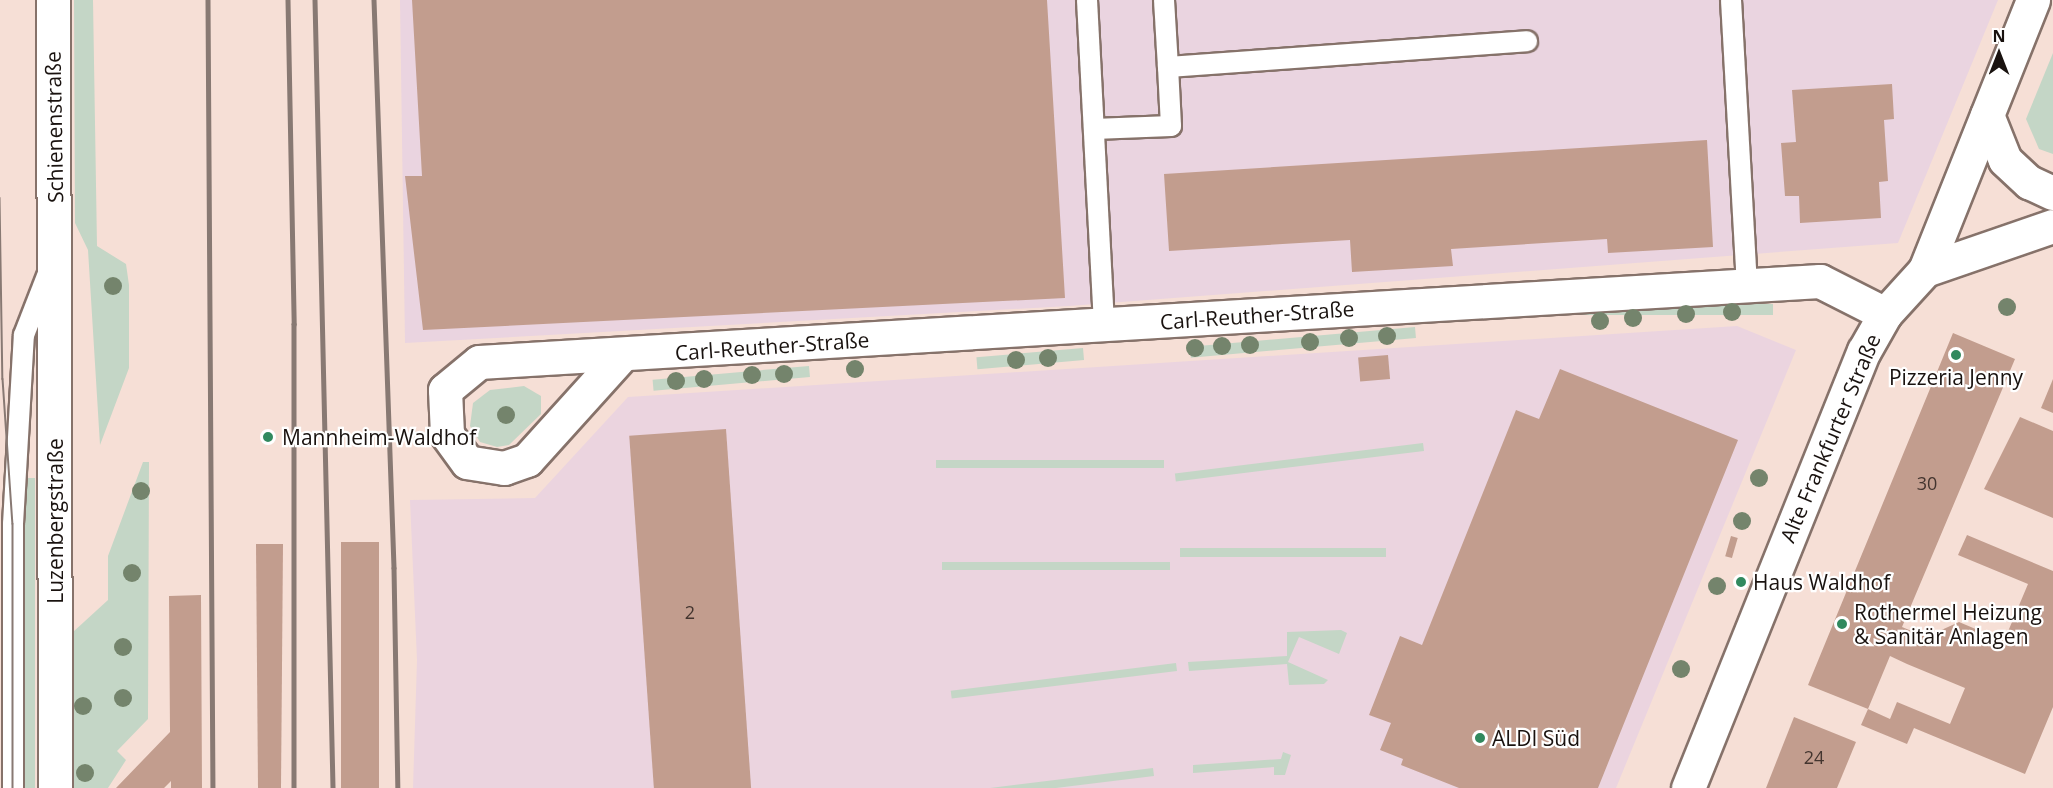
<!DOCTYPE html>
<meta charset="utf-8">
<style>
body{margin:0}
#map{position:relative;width:2053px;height:788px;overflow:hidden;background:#f6dfd6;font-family:"Open Sans",sans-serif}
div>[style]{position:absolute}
.commercial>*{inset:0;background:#ebd4df}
.industrial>*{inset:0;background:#ead4e0}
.green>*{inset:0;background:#c4d6c6;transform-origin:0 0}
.building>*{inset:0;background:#c29d8e;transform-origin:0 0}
.roads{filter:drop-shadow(2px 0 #86726a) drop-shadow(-2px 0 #86726a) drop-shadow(0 2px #86726a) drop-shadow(0 -2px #86726a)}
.lane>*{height:20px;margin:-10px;padding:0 10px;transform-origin:10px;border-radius:10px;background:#fff}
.street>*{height:33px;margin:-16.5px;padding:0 16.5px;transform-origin:16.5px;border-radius:16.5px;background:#fff}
.secondary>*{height:33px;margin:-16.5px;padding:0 16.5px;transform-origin:16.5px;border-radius:16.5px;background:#fff}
.primary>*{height:33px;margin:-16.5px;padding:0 16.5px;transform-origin:16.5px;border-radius:16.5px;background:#fff}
.tram>*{height:1.5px;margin:-0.75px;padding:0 0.75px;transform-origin:0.75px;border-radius:0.75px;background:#887973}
.rail>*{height:4.5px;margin:-2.25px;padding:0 2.25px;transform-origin:2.25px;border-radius:2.25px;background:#887973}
.trees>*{width:18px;height:18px;margin:-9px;border-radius:50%;background:#74846c}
.dots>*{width:16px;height:16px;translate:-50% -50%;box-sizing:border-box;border:3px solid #fff;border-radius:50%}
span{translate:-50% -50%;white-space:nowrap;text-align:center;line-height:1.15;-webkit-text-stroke:4.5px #fff;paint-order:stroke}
.number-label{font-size:18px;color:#43352f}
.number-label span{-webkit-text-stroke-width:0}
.street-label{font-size:21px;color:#19120f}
.poi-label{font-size:21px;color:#19120f}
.left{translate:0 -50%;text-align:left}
.north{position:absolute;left:1969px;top:24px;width:60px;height:60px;-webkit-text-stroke:4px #fff;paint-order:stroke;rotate:0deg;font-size:16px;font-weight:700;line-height:24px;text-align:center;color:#19120f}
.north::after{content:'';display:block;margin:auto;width:21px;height:27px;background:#19120f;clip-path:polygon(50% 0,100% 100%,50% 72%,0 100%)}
</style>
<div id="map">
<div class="commercial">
<div style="clip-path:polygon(1737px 326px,1796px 350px,1616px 788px,413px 788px,417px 660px,410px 500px,535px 498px,628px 397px)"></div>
</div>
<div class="industrial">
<div style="clip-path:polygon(400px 0,1998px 0,1898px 243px,1069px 306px,405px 343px)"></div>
</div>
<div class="green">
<div style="clip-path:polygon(74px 0,93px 0,97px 246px,126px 264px,129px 285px,129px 368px,100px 445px,88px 250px,75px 223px)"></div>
<div style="clip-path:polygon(2053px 53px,2053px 154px,2039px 149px,2026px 119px)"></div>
<div style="left:1773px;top:304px;width:11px;height:206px;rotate:90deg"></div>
<div style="left:1415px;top:327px;width:11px;height:226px;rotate:85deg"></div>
<div style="left:1083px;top:348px;width:12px;height:107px;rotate:85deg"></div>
<div style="left:809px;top:366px;width:11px;height:157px;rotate:85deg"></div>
<div style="clip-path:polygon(524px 386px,541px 396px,541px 414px,509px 445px,497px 447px,480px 442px,470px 426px,473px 403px,490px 390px)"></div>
<div style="left:1423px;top:443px;width:8px;height:250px;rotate:83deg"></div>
<div style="left:1164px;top:460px;width:8px;height:228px;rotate:90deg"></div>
<div style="clip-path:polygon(143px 462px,149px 462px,148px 719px,117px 751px,126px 760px,108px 788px,74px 788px,73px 632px,108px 600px,108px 556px)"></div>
<div style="left:23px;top:478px;width:12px;height:310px"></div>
<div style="left:1386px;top:548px;width:9px;height:206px;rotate:90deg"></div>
<div style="left:1170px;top:562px;width:8px;height:228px;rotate:90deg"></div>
<div style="clip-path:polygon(1341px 630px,1347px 633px,1339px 654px,1299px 637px,1288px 662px,1328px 680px,1324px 684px,1289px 685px,1287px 664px,1189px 671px,1188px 662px,1287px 656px,1287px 632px)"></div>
<div style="left:1176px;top:663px;width:8px;height:227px;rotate:83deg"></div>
<div style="clip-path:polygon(1283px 752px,1291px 755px,1285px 775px,1274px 775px,1274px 767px,1193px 773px,1193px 765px,1281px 759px)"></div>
<div style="left:1153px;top:768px;width:8px;height:199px;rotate:83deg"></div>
</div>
<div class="building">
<div style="clip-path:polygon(412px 0,1047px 0,1065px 298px,423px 330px,405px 176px,422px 176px)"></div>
<div style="clip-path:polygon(1892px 84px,1894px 119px,1884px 120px,1888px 181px,1879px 182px,1881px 218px,1800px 223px,1799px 196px,1785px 196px,1781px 143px,1796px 142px,1792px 90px)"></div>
<div style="clip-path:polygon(1707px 140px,1713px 247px,1608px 253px,1607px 239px,1451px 249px,1453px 266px,1352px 272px,1350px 240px,1169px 251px,1164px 174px)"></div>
<div style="clip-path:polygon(1953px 333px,2015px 359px,1902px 627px,1926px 637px,1959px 622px,2004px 641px,2028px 584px,1958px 555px,1967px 535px,2053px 571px,2053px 707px,2025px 774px,1914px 728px,1907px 744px,1861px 725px,1868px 709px,1890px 719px,1897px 702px,1950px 724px,1965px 688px,1907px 664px,1890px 656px,1868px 709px,1808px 685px)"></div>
<div style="left:1388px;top:355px;width:24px;height:30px;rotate:85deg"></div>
<div style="clip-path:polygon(1560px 369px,1738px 440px,1598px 788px,1459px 788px,1401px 765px,1403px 759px,1380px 750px,1391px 723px,1369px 715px,1400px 636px,1422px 645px,1516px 410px,1539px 419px)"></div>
<div style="clip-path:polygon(2053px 379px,2053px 413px,2041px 408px)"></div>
<div style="clip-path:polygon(2020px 417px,2053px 431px,2053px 518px,1984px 489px)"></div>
<div style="left:726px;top:429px;width:360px;height:97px;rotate:86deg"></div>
<div style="left:1731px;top:536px;width:7px;height:21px;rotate:16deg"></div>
<div style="left:341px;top:542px;width:38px;height:246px"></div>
<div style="clip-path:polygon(256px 544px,283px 544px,281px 788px,258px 788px)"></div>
<div style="clip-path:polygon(201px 595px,202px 788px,171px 788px,171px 781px,164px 788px,116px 788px,170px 732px,169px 596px)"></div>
<div style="clip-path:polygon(1794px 717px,1856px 742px,1837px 788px,1766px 788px)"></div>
</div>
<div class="roads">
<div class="lane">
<div style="left:1087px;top:0;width:325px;rotate:87deg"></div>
<div style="left:1164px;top:0;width:67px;rotate:86.6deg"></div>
<div style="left:1731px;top:0;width:286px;rotate:86.8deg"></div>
<div style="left:1094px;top:129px;width:77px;rotate:-2.2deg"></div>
<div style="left:1171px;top:126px;width:59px;rotate:-92.9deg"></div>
<div style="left:1168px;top:67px;width:360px;rotate:-4.1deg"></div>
<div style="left:13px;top:788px;width:264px;rotate:-90deg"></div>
<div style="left:13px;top:524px;width:189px;rotate:-86.7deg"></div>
<div style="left:24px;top:335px;width:63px;rotate:-68.7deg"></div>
</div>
<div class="street">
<div style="left:1987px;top:115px;width:48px;rotate:68.2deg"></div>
<div style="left:2005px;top:160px;width:33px;rotate:43deg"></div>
<div style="left:2029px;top:182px;width:26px;rotate:25deg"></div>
<div style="left:1925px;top:270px;width:291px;rotate:-68.2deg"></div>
<div style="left:621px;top:356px;width:140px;rotate:132.1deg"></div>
<div style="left:527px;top:460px;width:24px;rotate:161deg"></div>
<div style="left:504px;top:468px;width:37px;rotate:-171deg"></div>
<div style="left:467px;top:462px;width:34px;rotate:-126deg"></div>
<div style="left:447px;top:434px;width:44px;rotate:-92.6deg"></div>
<div style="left:445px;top:390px;width:44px;rotate:-39.5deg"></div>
<div style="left:479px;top:362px;width:1343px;rotate:-3.46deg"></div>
<div style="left:1820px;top:281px;width:73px;rotate:26.9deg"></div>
</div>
<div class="secondary">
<div style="left:1688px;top:788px;width:471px;rotate:-68.1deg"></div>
<div style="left:1864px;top:351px;width:43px;rotate:-60.4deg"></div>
<div style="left:1885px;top:314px;width:59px;rotate:-47.7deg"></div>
<div style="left:1925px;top:270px;width:135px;rotate:-19deg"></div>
</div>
<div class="primary">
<div style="left:53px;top:0;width:788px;rotate:89.85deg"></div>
</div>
</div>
<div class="tram">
<div style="left:0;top:198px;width:181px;rotate:89.1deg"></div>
<div style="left:3px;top:379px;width:145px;rotate:86.1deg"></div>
<div style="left:13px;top:524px;width:264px;rotate:90deg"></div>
</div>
<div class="rail">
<div style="left:208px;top:0;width:788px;rotate:89.64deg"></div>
<div style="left:288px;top:0;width:324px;rotate:88.9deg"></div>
<div style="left:294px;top:324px;width:464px;rotate:90deg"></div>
<div style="left:315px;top:0;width:788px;rotate:88.69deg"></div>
<div style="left:374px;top:0;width:568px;rotate:87.98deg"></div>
<div style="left:394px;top:568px;width:220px;rotate:89deg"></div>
</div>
<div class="trees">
<div style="left:113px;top:286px"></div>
<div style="left:2007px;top:307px"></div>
<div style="left:1732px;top:312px"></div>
<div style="left:1686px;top:314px"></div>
<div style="left:1633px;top:318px"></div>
<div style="left:1600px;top:321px"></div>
<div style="left:1387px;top:336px"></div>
<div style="left:1349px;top:338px"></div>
<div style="left:1310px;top:342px"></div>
<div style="left:1250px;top:345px"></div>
<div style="left:1222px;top:346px"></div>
<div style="left:1195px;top:348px"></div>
<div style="left:1048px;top:358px"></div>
<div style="left:1016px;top:360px"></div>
<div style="left:855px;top:369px"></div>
<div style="left:784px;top:374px"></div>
<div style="left:752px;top:375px"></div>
<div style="left:704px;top:379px"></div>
<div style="left:676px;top:381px"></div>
<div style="left:506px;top:415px"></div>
<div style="left:1759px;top:478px"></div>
<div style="left:141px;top:491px"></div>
<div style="left:1742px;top:521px"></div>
<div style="left:132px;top:573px"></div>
<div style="left:1717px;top:586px"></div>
<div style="left:123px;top:647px"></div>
<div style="left:1681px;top:669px"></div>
<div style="left:123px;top:698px"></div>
<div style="left:83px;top:706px"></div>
<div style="left:85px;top:773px"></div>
</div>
<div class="dots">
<div style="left:1956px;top:355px;background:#31895e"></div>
<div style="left:268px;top:437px;background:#31895e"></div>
<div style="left:1741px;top:582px;background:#31895e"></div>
<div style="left:1842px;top:624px;background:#31895e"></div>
<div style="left:1480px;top:738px;background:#31895e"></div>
</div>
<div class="number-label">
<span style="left:1927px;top:483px">30</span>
<span style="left:690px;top:612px">2</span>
<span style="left:1814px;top:757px">24</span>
</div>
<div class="street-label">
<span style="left:54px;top:127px;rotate:-91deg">Schienenstraße</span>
<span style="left:1257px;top:315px;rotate:-4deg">Carl-Reuther-Straße</span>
<span style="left:772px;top:346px;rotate:-4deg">Carl-Reuther-Straße</span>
<span style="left:1830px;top:438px;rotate:-67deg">Alte Frankfurter Straße</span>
<span style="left:55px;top:521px;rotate:-90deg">Luzenbergstraße</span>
</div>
<div class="poi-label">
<span style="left:1956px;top:377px">Pizzeria Jenny</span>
<span class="left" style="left:282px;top:437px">Mannheim-Waldhof</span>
<span class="left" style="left:1753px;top:582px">Haus Waldhof</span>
<span class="left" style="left:1854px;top:624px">Rothermel Heizung<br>&amp; Sanitär Anlagen</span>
<span class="left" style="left:1492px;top:738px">ALDI Süd</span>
</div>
<div class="north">N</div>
</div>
